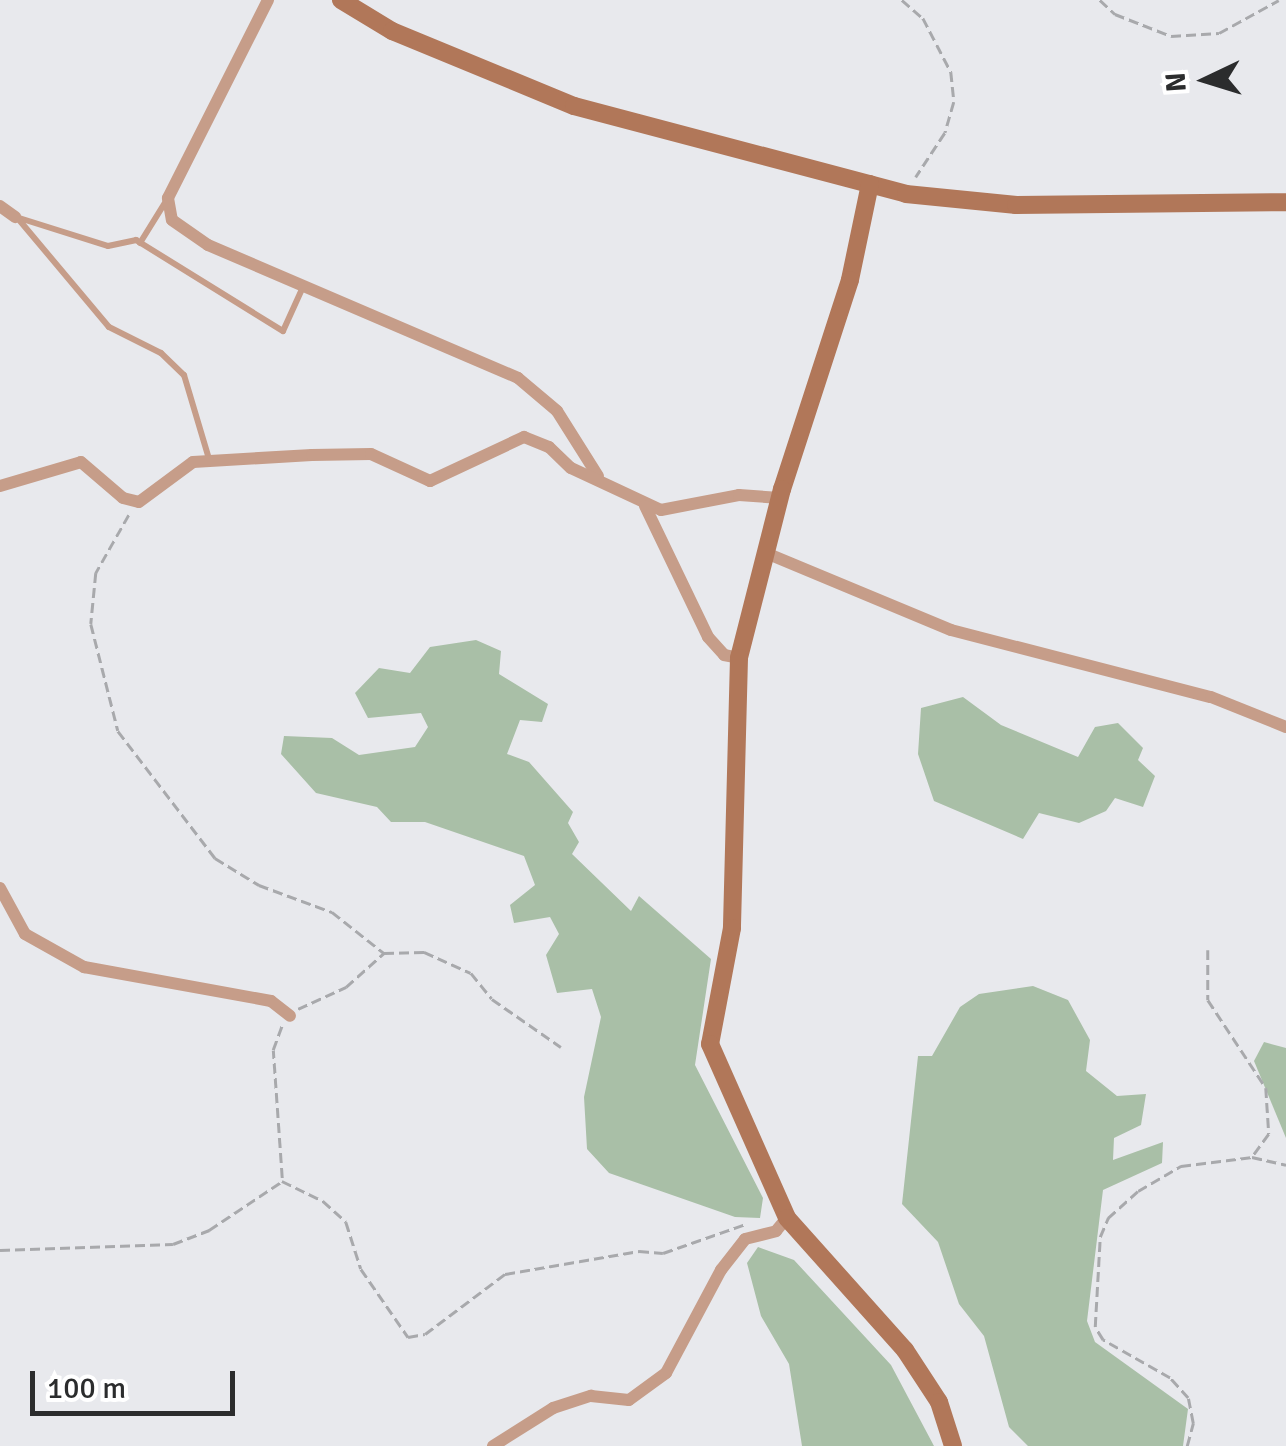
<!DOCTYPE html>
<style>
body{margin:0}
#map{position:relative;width:1286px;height:1446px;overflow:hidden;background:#e8e9ed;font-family:Signika,sans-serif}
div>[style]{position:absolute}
.green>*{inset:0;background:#a9bfa7}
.path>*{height:2.5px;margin-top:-1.25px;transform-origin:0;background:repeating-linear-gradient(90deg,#a8a9ac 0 10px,transparent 0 15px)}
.lane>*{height:6px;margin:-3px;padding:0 3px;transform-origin:3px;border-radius:3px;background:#c69d89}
.street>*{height:12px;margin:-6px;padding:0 6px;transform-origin:6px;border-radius:6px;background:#c69d89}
.secondary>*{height:18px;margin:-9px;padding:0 9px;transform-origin:9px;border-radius:9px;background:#b17759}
span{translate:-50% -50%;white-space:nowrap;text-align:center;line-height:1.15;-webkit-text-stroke:9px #fff;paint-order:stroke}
.north{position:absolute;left:1156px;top:30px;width:100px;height:100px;-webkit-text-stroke:8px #fff;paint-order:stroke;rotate:266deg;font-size:28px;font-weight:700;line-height:40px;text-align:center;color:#2b2c2d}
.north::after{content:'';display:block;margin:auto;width:35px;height:45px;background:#2b2c2d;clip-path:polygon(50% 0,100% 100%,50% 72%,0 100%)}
.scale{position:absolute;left:30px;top:1371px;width:205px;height:45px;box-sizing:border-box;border:5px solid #2b2c2d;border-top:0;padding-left:12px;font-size:30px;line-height:35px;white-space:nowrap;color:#2b2c2d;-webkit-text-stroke:8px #fff;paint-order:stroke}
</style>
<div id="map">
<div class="green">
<div style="clip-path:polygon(476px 640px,501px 651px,499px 674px,548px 704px,542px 722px,520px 720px,507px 754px,529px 762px,573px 812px,568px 823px,579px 842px,572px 854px,631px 911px,639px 896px,711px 959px,695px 1065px,763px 1198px,760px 1218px,735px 1217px,609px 1173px,587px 1149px,584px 1097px,601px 1017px,592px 989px,557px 993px,546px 955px,559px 934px,550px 917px,514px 923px,510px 905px,535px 885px,524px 856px,425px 822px,391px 822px,377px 807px,316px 793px,281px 754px,284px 736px,332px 738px,359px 755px,415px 747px,428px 727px,421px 713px,368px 718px,355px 693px,379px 668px,410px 673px,430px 647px)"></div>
<div style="clip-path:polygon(963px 697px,1001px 725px,1078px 757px,1095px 727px,1118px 723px,1143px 748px,1138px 760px,1155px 776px,1143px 807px,1115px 798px,1106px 811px,1079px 823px,1039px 813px,1023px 839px,934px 801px,918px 754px,921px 708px)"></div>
<div style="clip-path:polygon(1033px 986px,1068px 1000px,1090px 1040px,1086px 1071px,1117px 1096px,1146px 1094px,1141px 1125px,1114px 1138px,1113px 1160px,1163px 1142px,1162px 1163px,1103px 1190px,1087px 1321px,1095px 1342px,1188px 1409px,1183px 1446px,1028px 1446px,1009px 1427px,984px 1336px,959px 1304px,938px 1242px,902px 1204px,918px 1056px,932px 1056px,960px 1007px,979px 994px)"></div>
<div style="clip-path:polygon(1264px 1042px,1286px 1048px,1286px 1138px,1254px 1061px)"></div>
<div style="clip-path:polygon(758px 1247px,794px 1260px,891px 1365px,934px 1446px,802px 1446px,789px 1364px,761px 1316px,747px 1263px)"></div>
</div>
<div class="path">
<div style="left:902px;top:0;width:28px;rotate:41deg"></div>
<div style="left:923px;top:18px;width:61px;rotate:62.6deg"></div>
<div style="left:951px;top:72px;width:30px;rotate:84deg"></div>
<div style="left:954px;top:102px;width:32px;rotate:106deg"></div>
<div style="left:945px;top:133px;width:53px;rotate:123.4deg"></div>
<div style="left:1100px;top:0;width:21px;rotate:43deg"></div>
<div style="left:1115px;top:14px;width:60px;rotate:21.4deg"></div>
<div style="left:1171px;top:36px;width:48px;rotate:-3.6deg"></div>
<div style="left:1219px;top:33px;width:68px;rotate:-28.8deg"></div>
<div style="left:129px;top:515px;width:67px;rotate:119.6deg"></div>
<div style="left:96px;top:573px;width:51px;rotate:95.6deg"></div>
<div style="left:91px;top:624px;width:110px;rotate:75.8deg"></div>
<div style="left:118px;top:731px;width:160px;rotate:52.6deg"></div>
<div style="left:215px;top:858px;width:52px;rotate:31.5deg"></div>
<div style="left:259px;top:885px;width:78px;rotate:20.3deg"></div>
<div style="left:332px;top:912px;width:66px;rotate:38.3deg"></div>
<div style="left:1208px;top:950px;width:50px;rotate:90deg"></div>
<div style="left:1208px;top:1000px;width:105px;rotate:56.6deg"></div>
<div style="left:1266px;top:1088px;width:46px;rotate:86.3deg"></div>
<div style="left:1269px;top:1134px;width:27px;rotate:126deg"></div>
<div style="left:298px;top:1009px;width:53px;rotate:-24.6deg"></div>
<div style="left:346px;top:987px;width:51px;rotate:-41.8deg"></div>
<div style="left:384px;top:953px;width:40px;rotate:-1.4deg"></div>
<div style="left:424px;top:952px;width:51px;rotate:24.1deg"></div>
<div style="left:471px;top:973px;width:33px;rotate:51deg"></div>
<div style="left:492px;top:999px;width:84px;rotate:34.8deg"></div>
<div style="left:282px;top:1178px;width:128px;rotate:-94deg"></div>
<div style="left:273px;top:1050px;width:27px;rotate:-70deg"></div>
<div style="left:282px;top:1181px;width:46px;rotate:26deg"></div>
<div style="left:323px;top:1201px;width:31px;rotate:42deg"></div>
<div style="left:346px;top:1222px;width:49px;rotate:72.3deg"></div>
<div style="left:361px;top:1269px;width:83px;rotate:55.3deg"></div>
<div style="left:408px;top:1337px;width:17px;rotate:-10deg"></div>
<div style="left:425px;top:1334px;width:100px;rotate:-36.9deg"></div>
<div style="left:505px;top:1274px;width:136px;rotate:-9.7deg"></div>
<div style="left:639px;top:1251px;width:24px;rotate:5deg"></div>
<div style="left:663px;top:1253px;width:88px;rotate:-19.3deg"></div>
<div style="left:0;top:1250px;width:173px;rotate:-2deg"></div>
<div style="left:173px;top:1244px;width:39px;rotate:-21deg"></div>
<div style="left:209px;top:1230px;width:87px;rotate:-33.7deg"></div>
<div style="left:1187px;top:1446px;width:24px;rotate:-75deg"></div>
<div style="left:1193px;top:1423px;width:25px;rotate:-101deg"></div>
<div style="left:1188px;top:1398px;width:27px;rotate:-132deg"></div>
<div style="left:1170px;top:1378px;width:77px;rotate:-150.4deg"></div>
<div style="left:1103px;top:1340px;width:15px;rotate:-122deg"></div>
<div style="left:1095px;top:1327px;width:90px;rotate:-86.8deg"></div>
<div style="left:1100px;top:1237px;width:21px;rotate:-67deg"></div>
<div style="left:1108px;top:1218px;width:40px;rotate:-42deg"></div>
<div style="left:1138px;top:1191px;width:50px;rotate:-30.2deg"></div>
<div style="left:1181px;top:1166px;width:72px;rotate:-7.2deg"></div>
<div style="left:1252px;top:1157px;width:35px;rotate:13deg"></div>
</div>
<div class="lane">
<div style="left:16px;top:217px;width:96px;rotate:17.5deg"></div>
<div style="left:108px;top:246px;width:29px;rotate:-12deg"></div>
<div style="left:136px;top:240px;width:173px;rotate:31.8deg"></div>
<div style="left:283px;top:331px;width:48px;rotate:-65.6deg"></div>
<div style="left:20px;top:221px;width:138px;rotate:50deg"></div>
<div style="left:109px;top:327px;width:58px;rotate:26.6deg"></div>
<div style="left:161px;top:353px;width:32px;rotate:44deg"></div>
<div style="left:184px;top:375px;width:88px;rotate:73.4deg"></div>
<div style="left:140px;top:243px;width:49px;rotate:-58.2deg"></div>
</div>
<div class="street">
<div style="left:268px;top:0;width:222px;rotate:116.8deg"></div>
<div style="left:168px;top:198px;width:22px;rotate:80deg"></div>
<div style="left:172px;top:220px;width:44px;rotate:34.8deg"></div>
<div style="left:208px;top:245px;width:337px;rotate:23.2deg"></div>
<div style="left:518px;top:378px;width:51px;rotate:40.2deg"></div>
<div style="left:557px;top:411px;width:77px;rotate:57.8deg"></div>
<div style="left:0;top:206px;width:19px;rotate:36deg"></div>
<div style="left:0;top:486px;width:84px;rotate:-16.5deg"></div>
<div style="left:81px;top:462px;width:55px;rotate:40.6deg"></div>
<div style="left:123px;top:498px;width:16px;rotate:14deg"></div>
<div style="left:139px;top:502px;width:67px;rotate:-36.5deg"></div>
<div style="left:193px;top:462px;width:119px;rotate:-3.4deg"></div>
<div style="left:312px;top:455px;width:59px;rotate:-1deg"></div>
<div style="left:371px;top:454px;width:65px;rotate:24.6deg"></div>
<div style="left:430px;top:481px;width:104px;rotate:-25.1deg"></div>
<div style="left:524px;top:437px;width:27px;rotate:22deg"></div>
<div style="left:549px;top:447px;width:30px;rotate:44deg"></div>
<div style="left:571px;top:468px;width:99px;rotate:25deg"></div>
<div style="left:661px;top:510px;width:79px;rotate:-10.9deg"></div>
<div style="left:739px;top:495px;width:41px;rotate:4.2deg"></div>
<div style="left:645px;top:506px;width:145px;rotate:64.3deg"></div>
<div style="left:708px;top:637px;width:24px;rotate:48deg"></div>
<div style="left:724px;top:655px;width:15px;rotate:11deg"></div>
<div style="left:766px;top:553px;width:200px;rotate:22.6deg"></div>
<div style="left:951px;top:630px;width:268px;rotate:14.5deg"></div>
<div style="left:1211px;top:697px;width:81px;rotate:21.8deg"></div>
<div style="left:0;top:888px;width:52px;rotate:61.5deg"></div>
<div style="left:25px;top:934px;width:68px;rotate:29.2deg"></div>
<div style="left:84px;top:967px;width:190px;rotate:10.3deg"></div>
<div style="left:271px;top:1001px;width:24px;rotate:38deg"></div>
<div style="left:493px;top:1446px;width:71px;rotate:-32.3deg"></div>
<div style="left:553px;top:1408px;width:40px;rotate:-18deg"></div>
<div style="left:591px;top:1396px;width:38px;rotate:6deg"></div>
<div style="left:629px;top:1400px;width:46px;rotate:-36.1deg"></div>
<div style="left:666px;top:1373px;width:117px;rotate:-61.9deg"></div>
<div style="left:721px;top:1270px;width:39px;rotate:-52deg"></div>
<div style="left:745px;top:1239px;width:32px;rotate:-14deg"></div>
<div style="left:776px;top:1231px;width:17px;rotate:-50deg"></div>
</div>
<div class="secondary">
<div style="left:341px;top:0;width:60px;rotate:31.3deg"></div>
<div style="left:392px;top:31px;width:197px;rotate:22.4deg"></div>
<div style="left:574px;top:106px;width:343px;rotate:14.8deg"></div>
<div style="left:906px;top:194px;width:111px;rotate:5.7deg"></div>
<div style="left:1016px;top:205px;width:270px;rotate:-0.6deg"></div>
<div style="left:870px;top:184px;width:98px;rotate:101.8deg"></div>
<div style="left:850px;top:280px;width:220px;rotate:108deg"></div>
<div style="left:782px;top:489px;width:174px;rotate:104.3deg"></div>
<div style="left:739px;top:658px;width:270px;rotate:91.5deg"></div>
<div style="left:732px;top:928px;width:118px;rotate:100.7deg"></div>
<div style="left:710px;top:1044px;width:190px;rotate:66.1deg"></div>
<div style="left:787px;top:1218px;width:177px;rotate:48.2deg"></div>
<div style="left:905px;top:1350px;width:62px;rotate:56.8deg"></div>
<div style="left:939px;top:1402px;width:46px;rotate:72.3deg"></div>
</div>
<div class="north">N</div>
<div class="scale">100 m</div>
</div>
